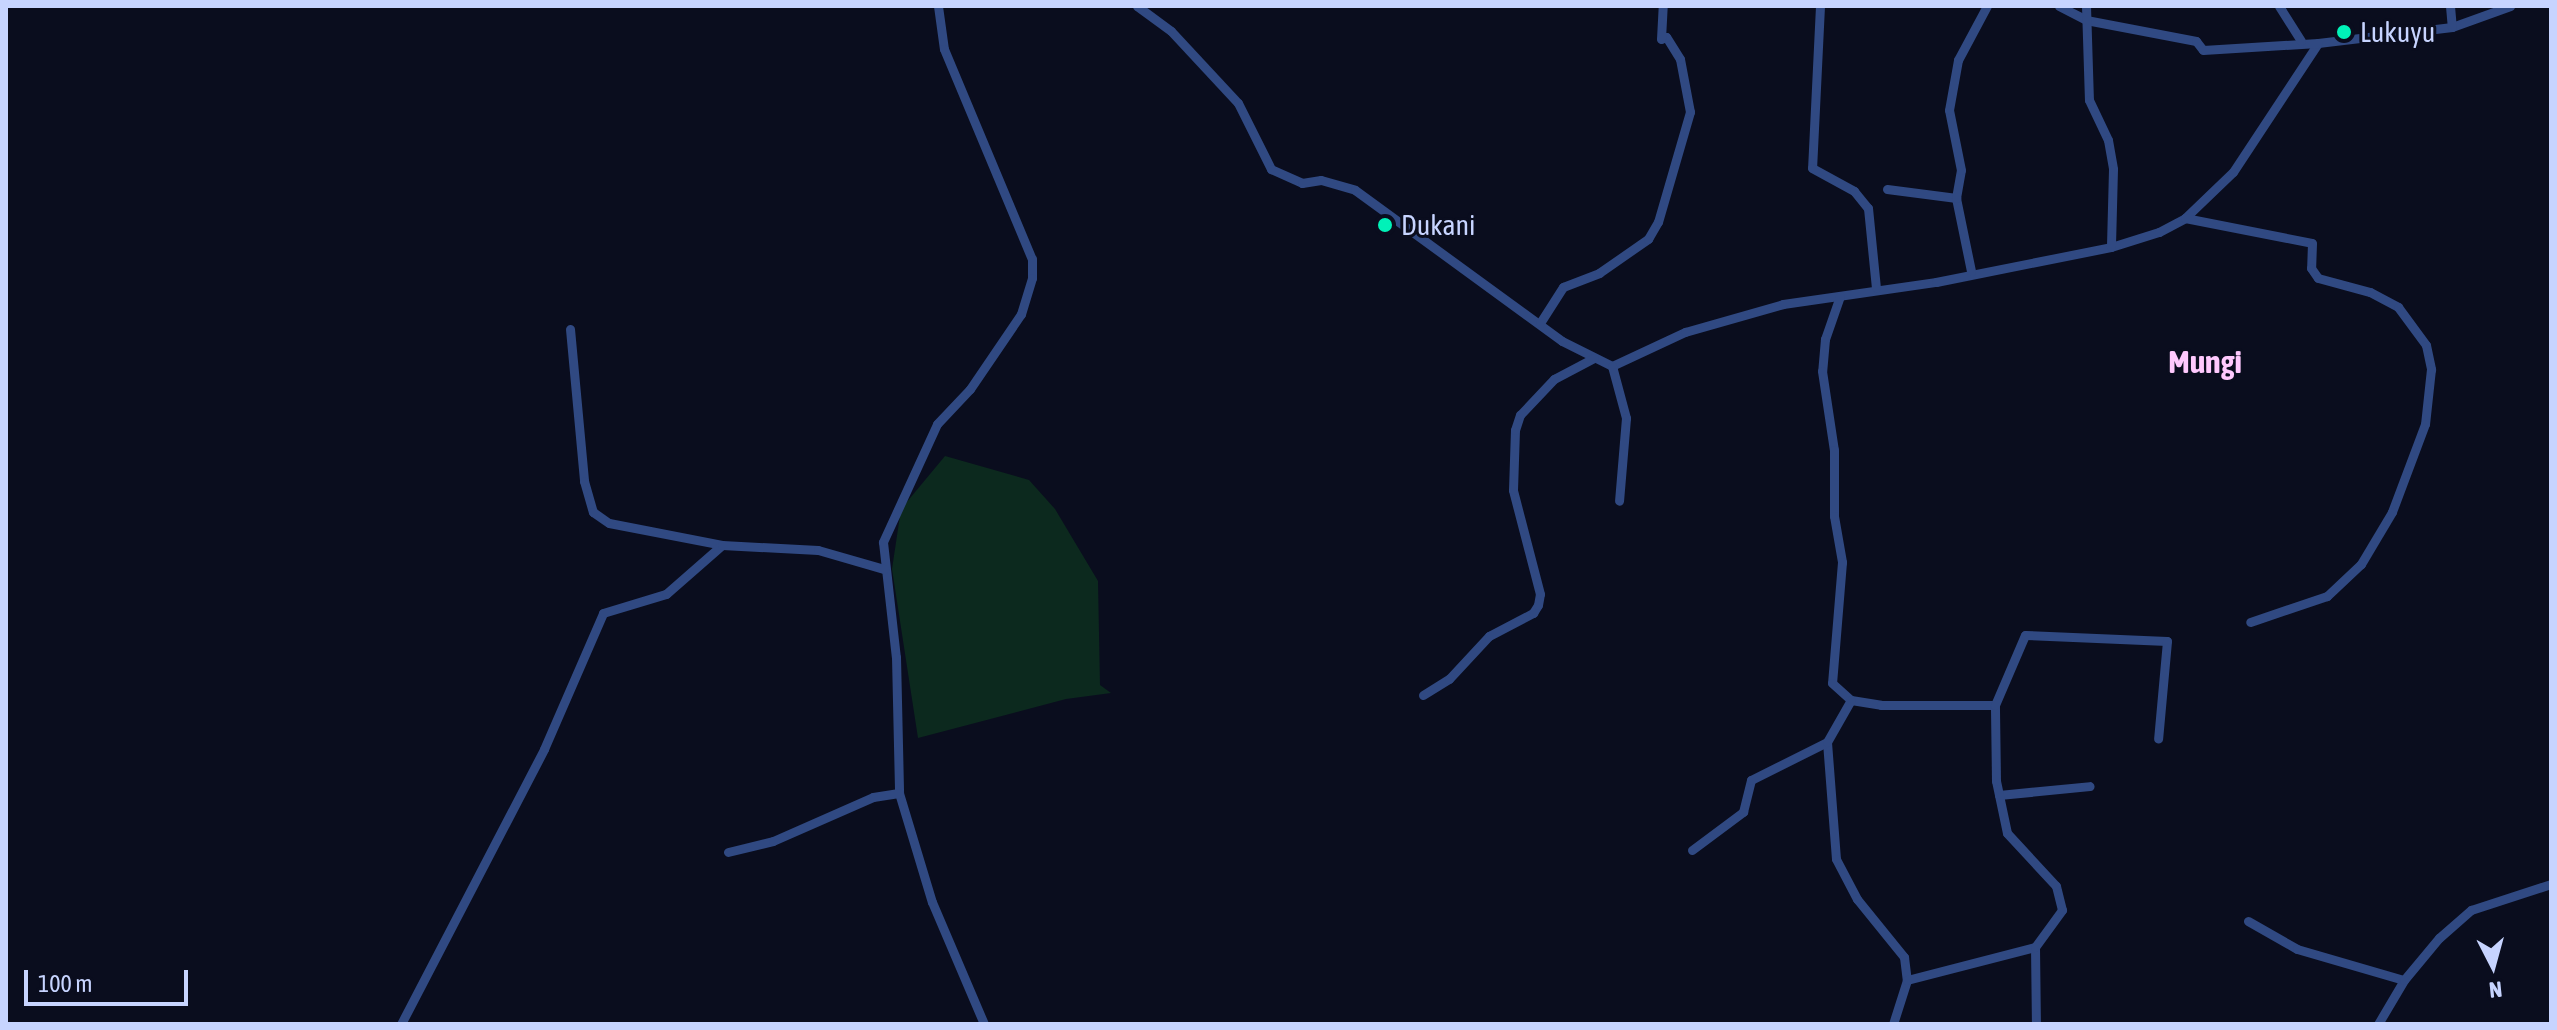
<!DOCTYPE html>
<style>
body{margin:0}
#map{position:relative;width:2557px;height:1030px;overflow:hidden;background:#0a0d1e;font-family:"Asap Condensed",sans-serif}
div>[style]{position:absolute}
.green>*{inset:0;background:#0c291e}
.minor>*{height:9px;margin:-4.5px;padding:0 4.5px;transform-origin:4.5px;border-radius:4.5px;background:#304982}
.dots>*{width:22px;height:22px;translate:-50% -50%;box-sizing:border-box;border:4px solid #0a0d1e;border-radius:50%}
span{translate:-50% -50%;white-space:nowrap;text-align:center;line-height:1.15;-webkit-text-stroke:6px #0a0d1e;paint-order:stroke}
.poi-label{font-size:28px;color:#c7d4ff}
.left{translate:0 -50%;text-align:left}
.quarter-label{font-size:32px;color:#ffc9fe;font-weight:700}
.frame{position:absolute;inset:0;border:8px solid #c7d4ff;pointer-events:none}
.north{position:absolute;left:2453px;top:926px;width:80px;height:80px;-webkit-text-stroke:6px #0a0d1e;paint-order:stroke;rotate:174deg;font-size:22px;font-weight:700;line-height:32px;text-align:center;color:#c7d4ff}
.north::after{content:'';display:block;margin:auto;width:28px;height:36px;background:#c7d4ff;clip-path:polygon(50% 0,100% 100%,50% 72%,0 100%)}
.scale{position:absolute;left:24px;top:970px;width:164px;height:36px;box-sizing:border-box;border:4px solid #c7d4ff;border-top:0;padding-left:10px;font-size:24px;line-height:28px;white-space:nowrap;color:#c7d4ff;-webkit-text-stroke:6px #0a0d1e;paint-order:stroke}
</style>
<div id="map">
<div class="green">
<div style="clip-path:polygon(945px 456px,1029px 480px,1055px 509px,1098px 581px,1100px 685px,1111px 693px,1066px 699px,918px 738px,892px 569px,901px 509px)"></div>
</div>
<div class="minor">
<div style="left:938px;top:6px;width:43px;rotate:82.1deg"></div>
<div style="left:944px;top:49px;width:228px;rotate:67.3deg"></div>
<div style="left:1032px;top:259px;width:19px;rotate:90deg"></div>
<div style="left:1032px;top:278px;width:38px;rotate:107deg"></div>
<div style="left:1021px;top:314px;width:91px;rotate:124.2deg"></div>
<div style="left:970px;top:389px;width:48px;rotate:133.3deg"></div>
<div style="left:937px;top:424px;width:130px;rotate:114.6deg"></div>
<div style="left:883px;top:542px;width:116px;rotate:83.6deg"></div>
<div style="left:896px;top:657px;width:136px;rotate:88.7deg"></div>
<div style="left:899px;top:793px;width:114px;rotate:73.2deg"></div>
<div style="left:932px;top:902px;width:133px;rotate:66.9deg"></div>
<div style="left:1137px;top:6px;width:42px;rotate:36.3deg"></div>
<div style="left:1171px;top:31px;width:98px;rotate:47.1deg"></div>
<div style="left:1238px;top:103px;width:74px;rotate:63.4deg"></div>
<div style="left:1271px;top:169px;width:34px;rotate:24deg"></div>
<div style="left:1302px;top:183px;width:19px;rotate:-9deg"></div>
<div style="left:1321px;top:180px;width:35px;rotate:16deg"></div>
<div style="left:1355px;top:190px;width:256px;rotate:36.1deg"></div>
<div style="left:1562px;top:341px;width:56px;rotate:26.6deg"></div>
<div style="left:1612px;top:366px;width:81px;rotate:-25deg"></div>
<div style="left:1685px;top:332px;width:102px;rotate:-15.9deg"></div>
<div style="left:1783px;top:304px;width:155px;rotate:-8.2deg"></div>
<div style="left:1936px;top:282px;width:178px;rotate:-11.3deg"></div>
<div style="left:2111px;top:247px;width:50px;rotate:-17.4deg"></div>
<div style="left:2159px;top:232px;width:30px;rotate:-28deg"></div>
<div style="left:2185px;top:218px;width:66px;rotate:-43.8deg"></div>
<div style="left:2233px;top:172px;width:154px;rotate:-56.6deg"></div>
<div style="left:2318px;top:43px;width:135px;rotate:-6.8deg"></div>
<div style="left:2452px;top:27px;width:62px;rotate:-19.9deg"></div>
<div style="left:1820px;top:6px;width:162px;rotate:92.8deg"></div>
<div style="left:1812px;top:168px;width:48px;rotate:28.7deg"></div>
<div style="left:1854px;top:191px;width:22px;rotate:51deg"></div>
<div style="left:1868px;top:208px;width:80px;rotate:84.3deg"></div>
<div style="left:2059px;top:6px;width:30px;rotate:27deg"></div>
<div style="left:2086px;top:20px;width:112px;rotate:10.8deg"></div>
<div style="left:2196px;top:41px;width:11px;rotate:52deg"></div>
<div style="left:2203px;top:50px;width:115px;rotate:-3.5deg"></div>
<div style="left:2086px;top:6px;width:94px;rotate:88.2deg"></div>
<div style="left:2089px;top:100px;width:44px;rotate:64.6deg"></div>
<div style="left:2108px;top:140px;width:29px;rotate:80deg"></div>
<div style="left:2113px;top:169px;width:78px;rotate:91.5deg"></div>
<div style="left:2279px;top:6px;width:41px;rotate:57.8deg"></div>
<div style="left:2450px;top:6px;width:21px;rotate:85deg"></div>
<div style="left:1887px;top:189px;width:70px;rotate:7.4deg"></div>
<div style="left:2185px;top:218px;width:129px;rotate:11.1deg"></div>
<div style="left:2312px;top:243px;width:25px;rotate:92deg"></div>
<div style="left:2311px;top:268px;width:12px;rotate:55deg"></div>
<div style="left:2318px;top:278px;width:54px;rotate:15.1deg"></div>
<div style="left:2370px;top:292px;width:32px;rotate:28deg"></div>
<div style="left:2398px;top:307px;width:47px;rotate:53.6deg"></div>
<div style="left:2426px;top:345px;width:25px;rotate:78deg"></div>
<div style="left:2431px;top:369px;width:55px;rotate:96.2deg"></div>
<div style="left:2425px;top:424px;width:94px;rotate:110.6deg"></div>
<div style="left:2392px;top:512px;width:61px;rotate:120.8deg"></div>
<div style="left:2361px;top:564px;width:47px;rotate:136.7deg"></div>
<div style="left:2327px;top:596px;width:81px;rotate:161.3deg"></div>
<div style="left:1971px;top:271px;width:75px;rotate:-101.6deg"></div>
<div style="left:1956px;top:198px;width:28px;rotate:-80deg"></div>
<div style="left:1961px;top:170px;width:61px;rotate:-101.3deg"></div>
<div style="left:1949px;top:110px;width:51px;rotate:-79.8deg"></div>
<div style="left:1958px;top:60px;width:61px;rotate:-61.8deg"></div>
<div style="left:1840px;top:296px;width:46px;rotate:109.2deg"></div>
<div style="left:1825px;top:339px;width:32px;rotate:95deg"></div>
<div style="left:1822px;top:371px;width:80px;rotate:81.4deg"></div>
<div style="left:1834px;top:450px;width:66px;rotate:90deg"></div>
<div style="left:1834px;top:516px;width:47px;rotate:80.1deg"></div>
<div style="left:1842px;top:562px;width:121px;rotate:94.7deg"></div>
<div style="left:1832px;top:683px;width:25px;rotate:42deg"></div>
<div style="left:1851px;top:700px;width:30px;rotate:9deg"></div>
<div style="left:1881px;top:705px;width:114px"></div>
<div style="left:1540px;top:323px;width:43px;rotate:-57.4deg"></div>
<div style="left:1563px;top:287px;width:39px;rotate:-21deg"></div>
<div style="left:1599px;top:273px;width:60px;rotate:-34.8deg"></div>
<div style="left:1648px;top:239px;width:20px;rotate:-60deg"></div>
<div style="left:1658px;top:222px;width:115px;rotate:-73.8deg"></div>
<div style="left:1690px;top:112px;width:54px;rotate:-100.7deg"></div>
<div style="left:1680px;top:59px;width:26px;rotate:-122deg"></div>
<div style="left:1666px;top:37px;width:5px;rotate:158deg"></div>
<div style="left:1661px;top:39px;width:33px;rotate:-87deg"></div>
<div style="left:570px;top:329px;width:153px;rotate:84.7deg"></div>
<div style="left:584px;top:481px;width:32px;rotate:74deg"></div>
<div style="left:593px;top:512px;width:19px;rotate:35deg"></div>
<div style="left:609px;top:523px;width:115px;rotate:11deg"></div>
<div style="left:1612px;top:366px;width:54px;rotate:74.9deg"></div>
<div style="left:1626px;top:418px;width:83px;rotate:94.8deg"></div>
<div style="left:1423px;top:695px;width:31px;rotate:-32deg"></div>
<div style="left:1449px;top:679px;width:59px;rotate:-47.1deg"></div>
<div style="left:1489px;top:636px;width:50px;rotate:-27.6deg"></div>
<div style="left:1533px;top:613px;width:9px;rotate:-58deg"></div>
<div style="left:1538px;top:605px;width:11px;rotate:-80deg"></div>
<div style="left:1540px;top:594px;width:107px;rotate:-104.6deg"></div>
<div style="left:1513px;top:490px;width:60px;rotate:-88.1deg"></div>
<div style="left:1515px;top:430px;width:16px;rotate:-72deg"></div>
<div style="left:1520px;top:415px;width:50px;rotate:-46.6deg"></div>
<div style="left:1554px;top:379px;width:45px;rotate:-27.7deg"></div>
<div style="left:1827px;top:742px;width:117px;rotate:85.6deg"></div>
<div style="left:1836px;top:859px;width:45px;rotate:62.3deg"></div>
<div style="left:1857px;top:899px;width:75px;rotate:51deg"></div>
<div style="left:1904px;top:957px;width:23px;rotate:83deg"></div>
<div style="left:1999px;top:795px;width:91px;rotate:-5.6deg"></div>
<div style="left:1692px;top:850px;width:64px;rotate:-36.7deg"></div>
<div style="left:1743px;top:812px;width:33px;rotate:-76deg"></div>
<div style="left:1751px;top:780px;width:85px;rotate:-26.6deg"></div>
<div style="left:1827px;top:742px;width:48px;rotate:-60.3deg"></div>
<div style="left:728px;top:852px;width:46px;rotate:-13.7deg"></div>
<div style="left:773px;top:841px;width:109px;rotate:-23.7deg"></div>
<div style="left:873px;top:797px;width:26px;rotate:-9deg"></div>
<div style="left:2248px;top:921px;width:56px;rotate:29.7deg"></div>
<div style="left:2297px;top:949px;width:111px;rotate:16.2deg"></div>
<div style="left:2035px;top:947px;width:77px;rotate:89.3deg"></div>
<div style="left:401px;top:1024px;width:310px;rotate:-62.5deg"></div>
<div style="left:544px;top:749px;width:148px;rotate:-66.5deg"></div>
<div style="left:603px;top:613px;width:66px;rotate:-16.8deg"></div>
<div style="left:666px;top:594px;width:74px;rotate:-41.2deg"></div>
<div style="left:722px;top:545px;width:96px;rotate:3deg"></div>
<div style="left:818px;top:550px;width:69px;rotate:16.1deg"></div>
<div style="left:1893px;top:1024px;width:46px;rotate:-72.3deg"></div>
<div style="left:1907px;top:980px;width:132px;rotate:-14.5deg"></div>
<div style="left:2035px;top:947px;width:46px;rotate:-53.9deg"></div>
<div style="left:2062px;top:910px;width:25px;rotate:-104deg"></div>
<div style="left:2056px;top:886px;width:72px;rotate:-132.8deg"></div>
<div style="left:2007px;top:833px;width:53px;rotate:-101.9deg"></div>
<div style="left:1996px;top:781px;width:76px;rotate:-90.8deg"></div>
<div style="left:1995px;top:705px;width:76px;rotate:-66.8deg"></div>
<div style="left:2025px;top:635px;width:142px;rotate:2.4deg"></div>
<div style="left:2167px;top:641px;width:98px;rotate:95.2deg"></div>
<div style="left:2378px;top:1024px;width:51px;rotate:-59.4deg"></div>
<div style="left:2404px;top:980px;width:55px;rotate:-50.2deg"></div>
<div style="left:2439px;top:938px;width:43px;rotate:-41.2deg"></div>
<div style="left:2471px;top:910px;width:84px;rotate:-18deg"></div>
</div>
<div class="dots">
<div style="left:2344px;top:32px;background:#00f2b8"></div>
<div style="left:1385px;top:225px;background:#00f2b8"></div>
</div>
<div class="poi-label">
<span class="left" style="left:2360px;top:32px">Lukuyu</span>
<span class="left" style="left:1401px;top:225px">Dukani</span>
</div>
<div class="quarter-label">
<span style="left:2205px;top:362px">Mungi</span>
</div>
<div class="frame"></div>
<div class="north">N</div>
<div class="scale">100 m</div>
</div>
